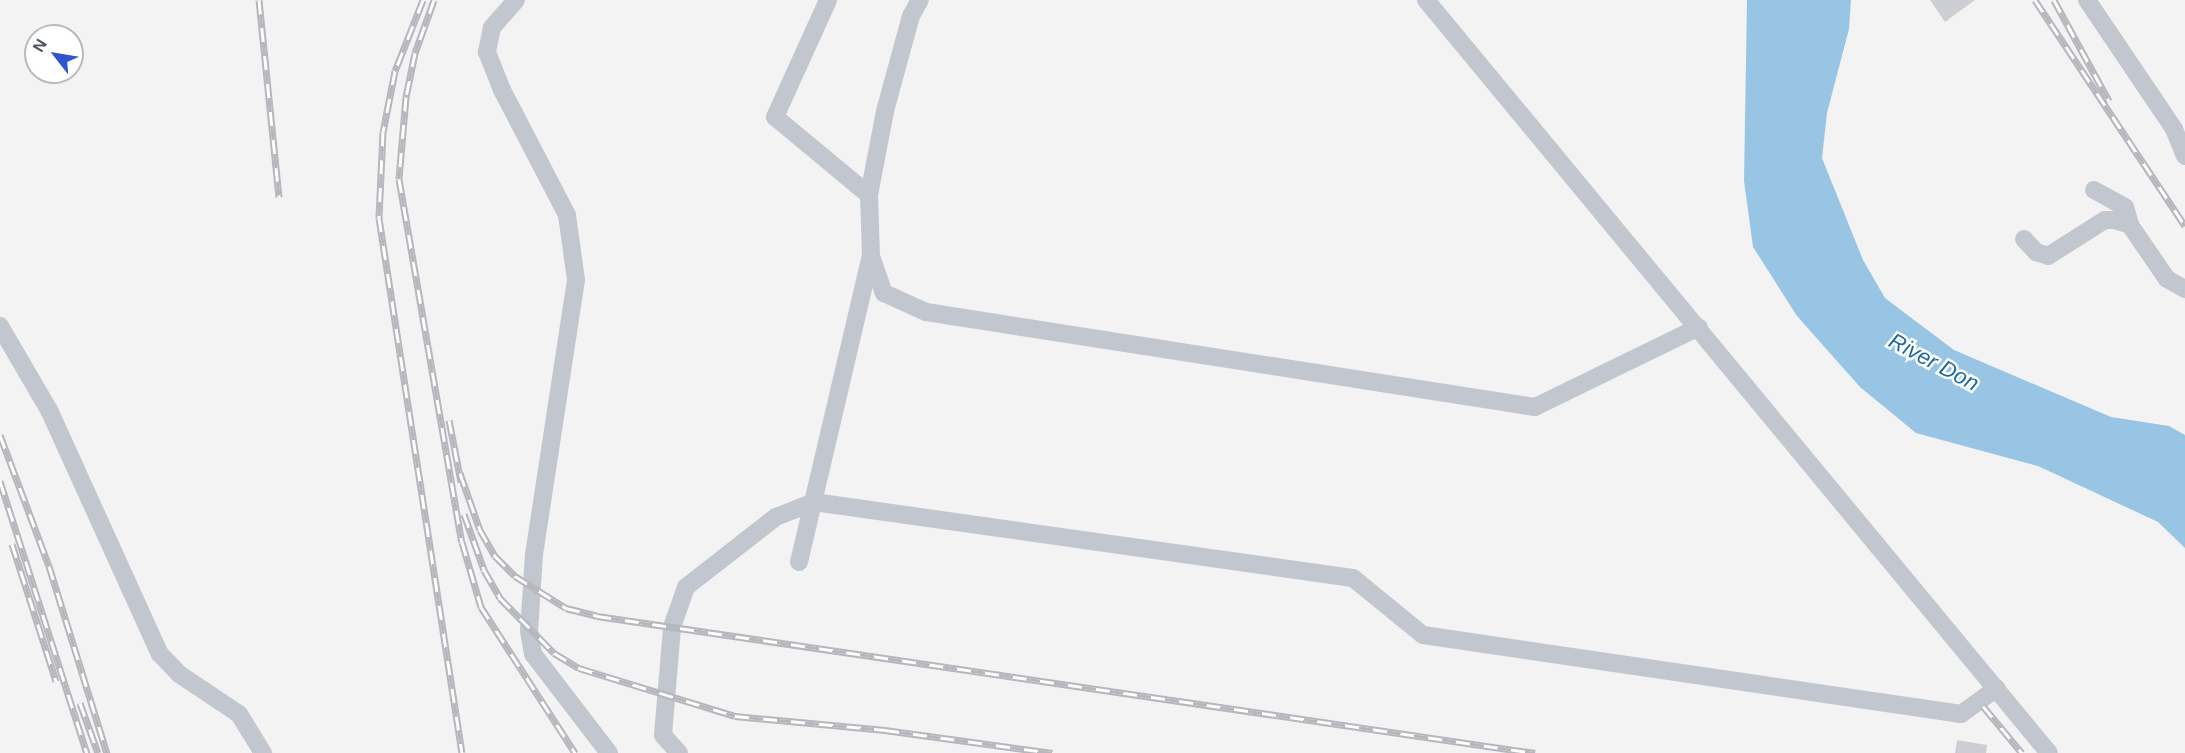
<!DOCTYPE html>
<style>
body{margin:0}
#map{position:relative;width:2185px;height:753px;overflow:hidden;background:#f4f3f3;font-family:Arial,sans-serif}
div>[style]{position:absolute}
.water>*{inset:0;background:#99c5e4}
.building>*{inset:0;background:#cdced4}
.minor>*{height:18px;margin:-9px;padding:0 9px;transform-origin:9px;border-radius:9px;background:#c2c7cf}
.rail>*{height:7px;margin-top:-3.5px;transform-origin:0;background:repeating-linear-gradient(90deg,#fff 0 14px,#b5b7bc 0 28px);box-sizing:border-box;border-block:2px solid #b5b7bc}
span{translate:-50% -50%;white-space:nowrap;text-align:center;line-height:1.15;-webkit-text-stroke:5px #fff;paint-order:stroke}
.water-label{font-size:22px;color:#1d6aa1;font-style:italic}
.north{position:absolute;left:24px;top:24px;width:60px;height:60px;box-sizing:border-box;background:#fff;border:2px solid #b7babf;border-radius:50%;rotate:301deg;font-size:16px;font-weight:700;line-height:24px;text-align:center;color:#4c525e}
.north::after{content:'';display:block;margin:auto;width:21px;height:27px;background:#2f55d2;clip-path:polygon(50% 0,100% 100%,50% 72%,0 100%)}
</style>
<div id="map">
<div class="water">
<div style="clip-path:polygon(1747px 0,1851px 0,1849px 29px,1827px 113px,1822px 158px,1863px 260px,1885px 298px,1954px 350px,2111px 417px,2169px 426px,2185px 435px,2185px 548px,2158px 522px,2038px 466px,1916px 433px,1860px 387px,1797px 316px,1753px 247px,1744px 181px)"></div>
</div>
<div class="building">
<div style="clip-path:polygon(1930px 0,1975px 0,1945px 22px)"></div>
<div style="clip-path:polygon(1957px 740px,1987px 745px,1986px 753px,1955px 753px)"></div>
</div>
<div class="minor">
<div style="left:516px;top:0;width:37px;rotate:131deg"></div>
<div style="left:492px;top:28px;width:25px;rotate:102deg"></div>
<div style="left:487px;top:52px;width:41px;rotate:68.5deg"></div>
<div style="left:502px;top:90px;width:141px;rotate:62.5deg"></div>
<div style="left:567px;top:215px;width:66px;rotate:82.1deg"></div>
<div style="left:576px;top:280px;width:277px;rotate:98.7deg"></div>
<div style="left:534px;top:554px;width:77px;rotate:93.7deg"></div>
<div style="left:529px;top:631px;width:23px;rotate:80deg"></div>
<div style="left:533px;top:654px;width:125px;rotate:52.5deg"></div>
<div style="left:1426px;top:0;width:977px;rotate:50.4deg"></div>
<div style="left:2087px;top:0;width:156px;rotate:56deg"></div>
<div style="left:2174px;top:129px;width:29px;rotate:68deg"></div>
<div style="left:2094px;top:190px;width:35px;rotate:29deg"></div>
<div style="left:2125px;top:207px;width:19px;rotate:74deg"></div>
<div style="left:869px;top:195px;width:86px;rotate:-79.2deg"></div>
<div style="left:885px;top:111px;width:98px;rotate:-74.7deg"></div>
<div style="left:911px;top:16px;width:18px;rotate:-61deg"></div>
<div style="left:2024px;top:239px;width:18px;rotate:47deg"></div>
<div style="left:2036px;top:252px;width:13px;rotate:18deg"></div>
<div style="left:2048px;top:256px;width:67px;rotate:-32.3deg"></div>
<div style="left:2105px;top:220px;width:9px"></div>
<div style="left:2114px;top:220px;width:17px;rotate:17deg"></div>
<div style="left:2130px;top:225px;width:65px;rotate:55.6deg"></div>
<div style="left:2167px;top:279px;width:21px;rotate:29deg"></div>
<div style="left:871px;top:256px;width:39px;rotate:71deg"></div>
<div style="left:884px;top:293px;width:46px;rotate:24.3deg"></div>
<div style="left:926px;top:312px;width:616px;rotate:8.87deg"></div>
<div style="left:1535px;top:407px;width:182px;rotate:-26deg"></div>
<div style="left:0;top:326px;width:99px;rotate:59.8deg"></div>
<div style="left:50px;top:412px;width:266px;rotate:65.6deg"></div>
<div style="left:160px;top:654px;width:28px;rotate:46deg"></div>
<div style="left:179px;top:674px;width:72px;rotate:33.7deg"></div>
<div style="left:239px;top:714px;width:46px;rotate:58.4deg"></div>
<div style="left:799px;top:562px;width:314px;rotate:-76.8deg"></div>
<div style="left:871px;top:256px;width:61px;rotate:-91.9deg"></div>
<div style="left:869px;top:195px;width:122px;rotate:-140.3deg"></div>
<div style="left:775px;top:117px;width:128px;rotate:-65.6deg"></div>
<div style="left:679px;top:753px;width:24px;rotate:-132deg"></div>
<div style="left:663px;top:735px;width:108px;rotate:-85.2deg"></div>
<div style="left:672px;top:627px;width:42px;rotate:-70.7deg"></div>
<div style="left:686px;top:587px;width:114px;rotate:-37.9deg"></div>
<div style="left:776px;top:517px;width:41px;rotate:-21.5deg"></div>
<div style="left:814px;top:502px;width:544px;rotate:8.03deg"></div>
<div style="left:1353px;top:578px;width:90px;rotate:39.2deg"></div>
<div style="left:1423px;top:635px;width:544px;rotate:8.35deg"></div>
<div style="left:1961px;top:714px;width:44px;rotate:-35.8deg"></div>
</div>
<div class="rail">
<div style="left:259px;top:0;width:198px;rotate:84.2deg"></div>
<div style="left:423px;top:0;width:76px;rotate:111.5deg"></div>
<div style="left:395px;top:71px;width:62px;rotate:101.1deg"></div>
<div style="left:383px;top:132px;width:86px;rotate:92.7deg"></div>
<div style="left:379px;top:218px;width:541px;rotate:81.18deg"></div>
<div style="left:434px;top:0;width:56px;rotate:109.7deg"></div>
<div style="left:415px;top:53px;width:45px;rotate:101.6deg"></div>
<div style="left:406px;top:97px;width:82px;rotate:94.9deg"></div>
<div style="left:399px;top:179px;width:368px;rotate:80.2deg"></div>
<div style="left:462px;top:542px;width:68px;rotate:73.7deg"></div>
<div style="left:481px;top:607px;width:174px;rotate:57.2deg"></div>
<div style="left:2035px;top:0;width:271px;rotate:56.4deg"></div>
<div style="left:2054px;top:0;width:115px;rotate:61.4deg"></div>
<div style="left:449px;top:420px;width:63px;rotate:79deg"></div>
<div style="left:0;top:435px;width:140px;rotate:69.5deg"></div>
<div style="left:49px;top:566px;width:196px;rotate:72.8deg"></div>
<div style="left:460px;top:473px;width:60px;rotate:70.7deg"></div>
<div style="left:480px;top:530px;width:30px;rotate:60deg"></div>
<div style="left:495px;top:556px;width:28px;rotate:45deg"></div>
<div style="left:515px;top:576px;width:60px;rotate:32.1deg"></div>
<div style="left:566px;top:608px;width:32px;rotate:14deg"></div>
<div style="left:597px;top:616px;width:948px;rotate:8.31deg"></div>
<div style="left:0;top:481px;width:286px;rotate:72.3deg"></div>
<div style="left:464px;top:514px;width:59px;rotate:70.3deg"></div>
<div style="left:484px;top:570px;width:32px;rotate:60deg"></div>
<div style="left:500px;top:598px;width:77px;rotate:45.5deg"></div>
<div style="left:554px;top:653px;width:29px;rotate:31deg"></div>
<div style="left:579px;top:668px;width:163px;rotate:17.1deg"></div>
<div style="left:735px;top:716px;width:151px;rotate:5.3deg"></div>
<div style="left:885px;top:730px;width:169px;rotate:7.8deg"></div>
<div style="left:12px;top:544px;width:144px;rotate:72.2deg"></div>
<div style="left:80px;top:703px;width:53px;rotate:70.2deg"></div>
<div style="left:1983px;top:706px;width:61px;rotate:50.3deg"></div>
</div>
<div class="water-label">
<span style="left:1934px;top:362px;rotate:28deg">River Don</span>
</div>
<div class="north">N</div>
</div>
